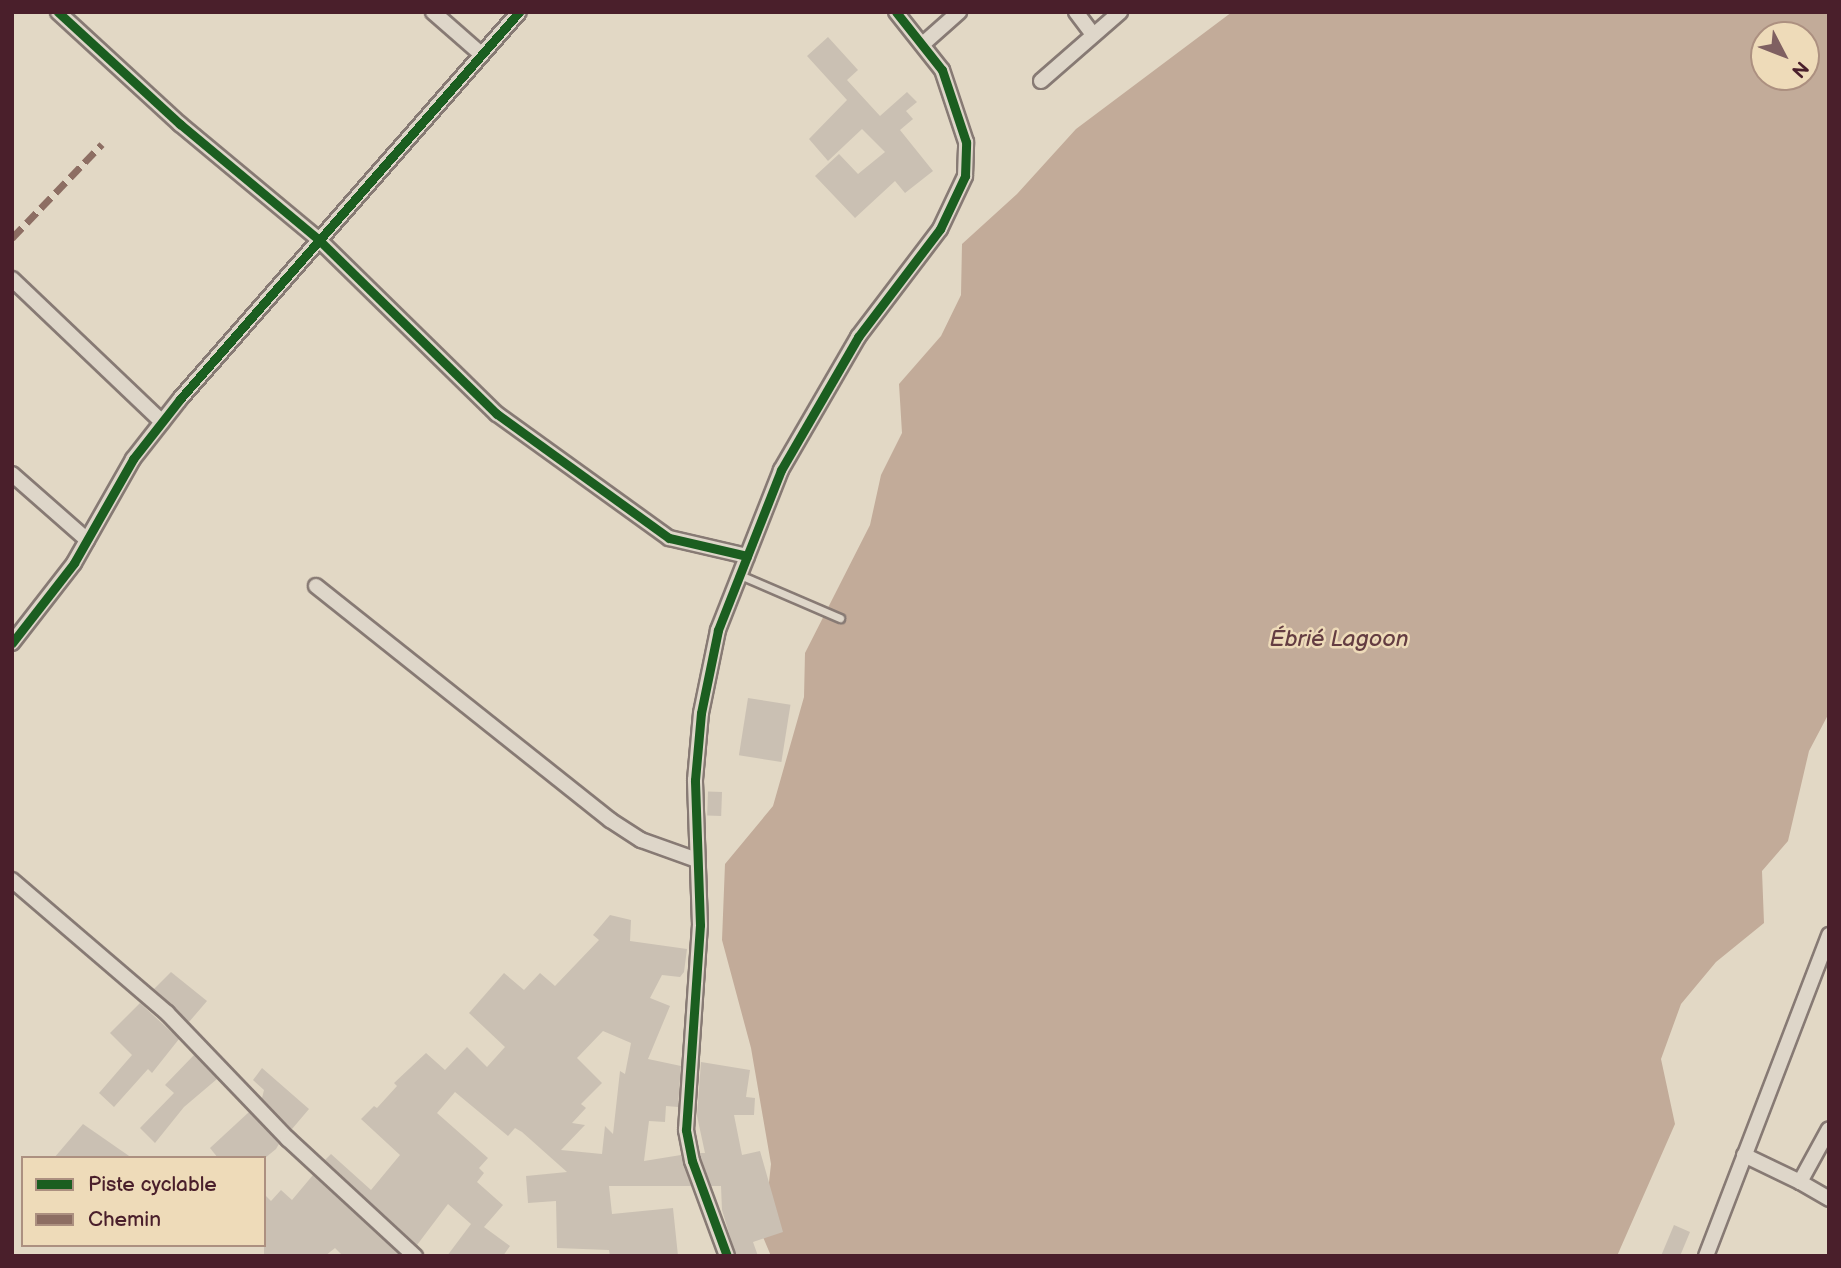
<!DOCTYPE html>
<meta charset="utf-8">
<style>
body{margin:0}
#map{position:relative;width:1841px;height:1268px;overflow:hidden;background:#e2d8c5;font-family:"Balsamiq Sans",sans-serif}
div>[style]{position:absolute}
.water>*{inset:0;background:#c2ab99}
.building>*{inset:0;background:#cac0b3;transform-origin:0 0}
.roads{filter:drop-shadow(2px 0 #877a74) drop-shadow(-2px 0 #877a74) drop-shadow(0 2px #877a74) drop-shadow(0 -2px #877a74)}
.service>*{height:7px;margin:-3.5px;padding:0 3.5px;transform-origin:3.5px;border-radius:3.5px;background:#ded6c9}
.minor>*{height:14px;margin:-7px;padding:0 7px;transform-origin:7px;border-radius:7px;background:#ded6c9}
.quiet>*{height:7px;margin-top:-3.5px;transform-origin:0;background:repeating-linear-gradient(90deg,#8d6e63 0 14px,transparent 0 21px)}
.cycleway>*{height:9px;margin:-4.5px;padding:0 4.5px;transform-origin:4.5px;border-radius:4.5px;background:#1b5e20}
span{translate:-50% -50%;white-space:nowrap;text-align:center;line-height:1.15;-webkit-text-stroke:5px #eedbb9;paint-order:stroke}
.water-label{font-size:23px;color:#643d42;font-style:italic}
.frame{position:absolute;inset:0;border:14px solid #4a1f2b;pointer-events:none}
.legend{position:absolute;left:21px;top:1156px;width:245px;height:91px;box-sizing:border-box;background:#eedbb9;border:2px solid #ac9080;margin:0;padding:9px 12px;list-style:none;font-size:21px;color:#4a1f2b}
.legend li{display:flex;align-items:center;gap:14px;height:35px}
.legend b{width:35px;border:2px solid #ac9080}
.north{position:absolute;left:1750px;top:21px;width:70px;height:70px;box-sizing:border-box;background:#eedbb9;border:2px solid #ac9080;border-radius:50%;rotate:132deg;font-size:19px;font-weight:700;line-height:28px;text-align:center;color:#4a1f2b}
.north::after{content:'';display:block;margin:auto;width:24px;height:32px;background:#7f6061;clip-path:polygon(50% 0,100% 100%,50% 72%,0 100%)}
</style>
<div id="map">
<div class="water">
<div style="clip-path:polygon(evenodd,1232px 12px,1829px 12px,1829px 713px,1809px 751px,1788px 841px,1762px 871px,1764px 923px,1716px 962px,1681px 1004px,1661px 1059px,1675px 1124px,1617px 1256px,771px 1256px,763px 1237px,771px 1164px,751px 1048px,722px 940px,725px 864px,773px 806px,804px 697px,805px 653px,870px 525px,881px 475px,902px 433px,899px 384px,941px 336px,961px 295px,962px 244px,1017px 194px,1076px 129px,1232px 12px,1764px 35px,1806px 35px,1806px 77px,1764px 77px,1764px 35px)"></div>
</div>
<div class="building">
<div style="clip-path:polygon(828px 37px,858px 70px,847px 80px,880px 116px,907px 92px,917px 102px,906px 111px,913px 119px,900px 130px,933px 171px,905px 193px,895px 181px,855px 218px,815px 176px,839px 154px,858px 174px,885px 152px,862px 129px,828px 161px,809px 139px,847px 100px,807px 56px)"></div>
<div style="left:748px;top:698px;width:43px;height:58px;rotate:9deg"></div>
<div style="left:722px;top:792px;width:24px;height:14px;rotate:92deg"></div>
<div style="clip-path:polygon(evenodd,610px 915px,631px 920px,630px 941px,687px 949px,684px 972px,680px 977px,662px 975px,650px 998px,670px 1006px,648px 1059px,681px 1066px,678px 1107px,666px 1106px,665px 1122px,649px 1121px,644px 1161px,681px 1155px,691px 1186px,609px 1186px,612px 1214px,673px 1208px,678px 1256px,610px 1256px,609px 1250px,557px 1248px,556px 1201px,528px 1203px,526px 1176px,567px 1172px,522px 1132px,515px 1128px,508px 1136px,455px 1092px,437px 1113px,488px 1158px,479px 1168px,484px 1173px,477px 1182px,503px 1205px,484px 1227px,510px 1246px,503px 1256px,447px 1256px,471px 1224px,448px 1204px,417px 1245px,325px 1160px,331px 1154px,371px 1190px,400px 1155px,361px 1119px,374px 1106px,377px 1108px,397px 1086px,394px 1083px,426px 1053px,445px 1070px,467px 1047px,487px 1067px,505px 1047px,469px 1013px,504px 973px,524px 990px,540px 973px,555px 986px,599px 940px,593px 935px,610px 915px,603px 1031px,631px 1043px,625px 1074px,620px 1071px,613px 1134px,605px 1126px,602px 1154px,561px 1150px,585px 1125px,572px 1123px,586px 1108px,581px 1104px,602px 1083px,577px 1058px,603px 1031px)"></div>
<div style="clip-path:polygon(171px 972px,207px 1001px,189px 1022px,154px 989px)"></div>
<div style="clip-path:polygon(140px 1003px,179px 1039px,152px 1073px,148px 1069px,114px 1107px,99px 1093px,132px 1055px,110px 1033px)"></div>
<div style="clip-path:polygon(194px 1055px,217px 1079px,184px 1107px,155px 1143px,140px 1128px,174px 1093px,165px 1085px)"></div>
<div style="clip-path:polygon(701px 1062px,750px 1070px,746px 1097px,755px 1098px,754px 1115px,734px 1115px,742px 1155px,760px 1151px,783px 1232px,753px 1242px,758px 1256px,736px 1256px,722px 1210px,721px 1186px,711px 1186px,701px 1158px,700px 1153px,705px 1153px,697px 1116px)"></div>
<div style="clip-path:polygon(262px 1068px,309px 1109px,292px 1129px,262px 1098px,264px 1090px,253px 1080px)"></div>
<div style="clip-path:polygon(249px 1112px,279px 1144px,276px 1149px,265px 1158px,218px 1158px,210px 1148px)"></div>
<div style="clip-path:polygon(83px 1124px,132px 1158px,54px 1158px)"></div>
<div style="clip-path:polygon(313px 1175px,401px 1256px,343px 1256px,335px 1248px,325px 1256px,264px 1256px,264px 1194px,271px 1201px,281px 1190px,292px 1200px)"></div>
<div style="clip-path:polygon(1674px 1225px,1690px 1232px,1680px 1256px,1661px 1256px)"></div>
</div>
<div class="roads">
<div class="service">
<div style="left:740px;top:575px;width:109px;rotate:23.3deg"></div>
</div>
<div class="minor">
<div style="left:58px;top:12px;width:166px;rotate:42.6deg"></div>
<div style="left:180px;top:124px;width:180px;rotate:39.8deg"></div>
<div style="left:318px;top:239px;width:250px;rotate:44.4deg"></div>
<div style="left:497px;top:414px;width:212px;rotate:35.8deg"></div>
<div style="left:669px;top:538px;width:80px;rotate:13deg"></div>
<div style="left:433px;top:12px;width:64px;rotate:41.2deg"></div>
<div style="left:1076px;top:12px;width:26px;rotate:53deg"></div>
<div style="left:924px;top:43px;width:47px;rotate:-41.5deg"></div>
<div style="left:1041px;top:81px;width:105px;rotate:-41.1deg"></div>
<div style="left:12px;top:279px;width:207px;rotate:43.6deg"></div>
<div style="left:12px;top:474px;width:100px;rotate:41.3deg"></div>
<div style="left:316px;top:586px;width:376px;rotate:38.5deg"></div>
<div style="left:610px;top:820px;width:37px;rotate:33deg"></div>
<div style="left:641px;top:840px;width:59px;rotate:19.7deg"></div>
<div style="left:12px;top:643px;width:101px;rotate:-52.2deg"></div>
<div style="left:74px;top:563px;width:120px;rotate:-60.4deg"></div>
<div style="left:133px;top:459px;width:76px;rotate:-51.9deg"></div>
<div style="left:180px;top:399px;width:514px;rotate:-48.78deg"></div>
<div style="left:12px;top:880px;width:204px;rotate:40.6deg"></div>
<div style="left:167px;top:1013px;width:175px;rotate:46.2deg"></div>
<div style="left:288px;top:1139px;width:173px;rotate:42.7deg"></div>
<div style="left:1744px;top:1155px;width:62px;rotate:25.7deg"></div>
<div style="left:1800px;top:1182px;width:60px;rotate:-61.3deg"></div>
<div style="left:1800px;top:1182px;width:34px;rotate:30deg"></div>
<div style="left:727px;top:1256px;width:101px;rotate:-110.2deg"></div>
<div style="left:692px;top:1161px;width:32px;rotate:-101deg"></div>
<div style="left:686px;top:1130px;width:205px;rotate:-86.1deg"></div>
<div style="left:700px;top:925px;width:145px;rotate:-92deg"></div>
<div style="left:695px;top:780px;width:67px;rotate:-84.9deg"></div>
<div style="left:701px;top:713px;width:85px;rotate:-78.4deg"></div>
<div style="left:718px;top:630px;width:172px;rotate:-68.5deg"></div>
<div style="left:781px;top:470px;width:154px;rotate:-59.9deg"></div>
<div style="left:858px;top:337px;width:136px;rotate:-52.8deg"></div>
<div style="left:940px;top:229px;width:59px;rotate:-64.7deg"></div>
<div style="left:965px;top:176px;width:34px;rotate:-88deg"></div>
<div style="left:966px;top:142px;width:76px;rotate:-108.4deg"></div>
<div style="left:942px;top:70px;width:74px;rotate:-128.4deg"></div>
<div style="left:1706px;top:1256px;width:344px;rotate:-69deg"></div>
</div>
</div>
<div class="quiet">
<div style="left:12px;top:238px;width:130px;rotate:-46.2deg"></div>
</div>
<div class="cycleway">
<div style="left:58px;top:12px;width:166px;rotate:42.6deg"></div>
<div style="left:180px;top:124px;width:180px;rotate:39.8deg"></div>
<div style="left:318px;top:239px;width:250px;rotate:44.4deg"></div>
<div style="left:497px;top:414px;width:212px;rotate:35.8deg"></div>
<div style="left:669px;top:538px;width:80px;rotate:13deg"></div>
<div style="left:12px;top:643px;width:101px;rotate:-52.2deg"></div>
<div style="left:74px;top:563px;width:120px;rotate:-60.4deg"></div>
<div style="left:133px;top:459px;width:76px;rotate:-51.9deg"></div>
<div style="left:180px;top:399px;width:514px;rotate:-48.78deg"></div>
<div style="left:727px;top:1256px;width:101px;rotate:-110.2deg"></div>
<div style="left:692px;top:1161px;width:32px;rotate:-101deg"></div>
<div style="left:686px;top:1130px;width:205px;rotate:-86.1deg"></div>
<div style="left:700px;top:925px;width:145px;rotate:-92deg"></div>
<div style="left:695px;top:780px;width:67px;rotate:-84.9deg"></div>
<div style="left:701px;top:713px;width:85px;rotate:-78.4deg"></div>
<div style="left:718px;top:630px;width:172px;rotate:-68.5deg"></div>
<div style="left:781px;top:470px;width:154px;rotate:-59.9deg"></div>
<div style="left:858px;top:337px;width:136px;rotate:-52.8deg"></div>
<div style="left:940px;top:229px;width:59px;rotate:-64.7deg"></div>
<div style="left:965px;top:176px;width:34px;rotate:-88deg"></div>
<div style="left:966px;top:142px;width:76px;rotate:-108.4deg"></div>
<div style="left:942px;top:70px;width:74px;rotate:-128.4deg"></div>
</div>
<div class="water-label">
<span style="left:1339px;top:639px">Ébrié Lagoon</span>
</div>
<div class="frame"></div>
<ul class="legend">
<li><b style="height:9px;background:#1b5e20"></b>Piste cyclable</li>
<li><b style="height:9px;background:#8d6e63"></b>Chemin</li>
</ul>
<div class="north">N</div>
</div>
